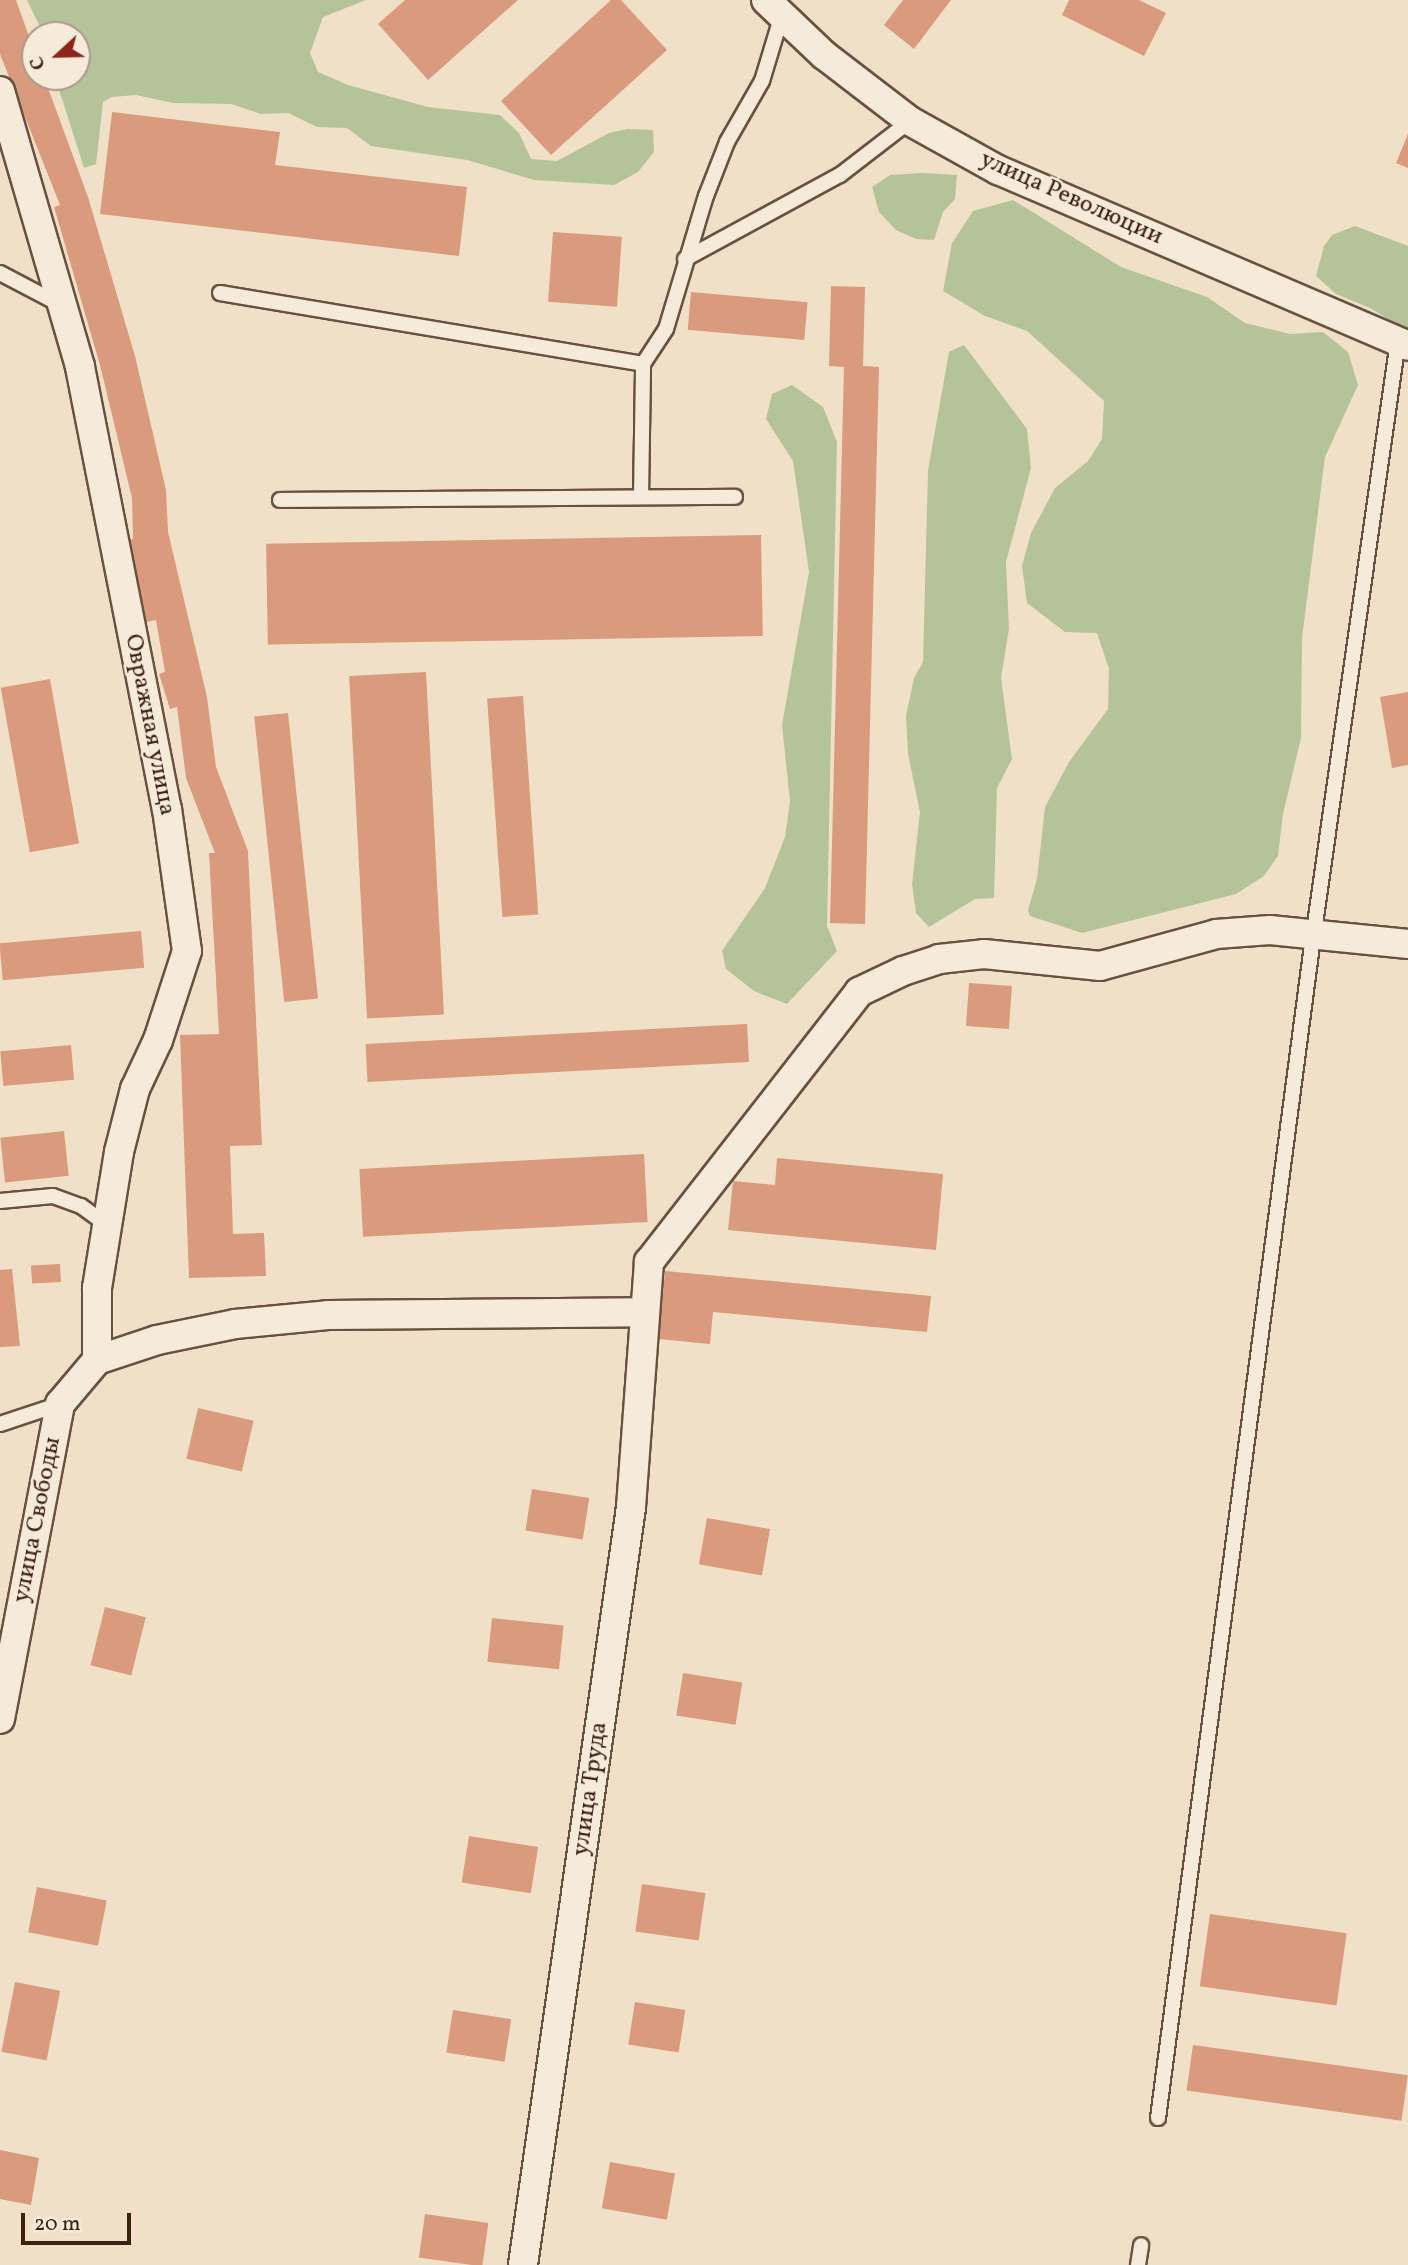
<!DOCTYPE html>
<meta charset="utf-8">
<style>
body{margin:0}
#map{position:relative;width:1408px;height:2265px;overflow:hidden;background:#f1e0c8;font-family:Vollkorn,serif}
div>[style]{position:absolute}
.green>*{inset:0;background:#b5c39a}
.building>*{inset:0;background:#da9a7d;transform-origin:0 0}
.roads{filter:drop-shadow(2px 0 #6a5041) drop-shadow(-2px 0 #6a5041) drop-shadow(0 2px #6a5041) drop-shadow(0 -2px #6a5041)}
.service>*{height:14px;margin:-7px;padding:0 7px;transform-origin:7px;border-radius:7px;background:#f6ebdb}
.minor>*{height:28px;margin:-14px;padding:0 14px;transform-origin:14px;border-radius:14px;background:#f6ebdb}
span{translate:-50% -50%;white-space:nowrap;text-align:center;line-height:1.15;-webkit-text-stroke:5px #f6ebdb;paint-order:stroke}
.street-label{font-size:24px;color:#3d2014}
.north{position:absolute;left:21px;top:21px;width:70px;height:70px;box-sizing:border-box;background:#f6ebdb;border:2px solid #ac9a8b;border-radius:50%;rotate:248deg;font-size:19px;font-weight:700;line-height:28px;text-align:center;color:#3d2014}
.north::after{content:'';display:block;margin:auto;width:24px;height:32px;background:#8f2418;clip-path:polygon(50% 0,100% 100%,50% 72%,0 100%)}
.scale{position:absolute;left:21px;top:2213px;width:110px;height:32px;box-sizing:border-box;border:4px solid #3d2014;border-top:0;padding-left:9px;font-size:21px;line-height:24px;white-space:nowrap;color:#3d2014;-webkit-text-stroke:5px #f6ebdb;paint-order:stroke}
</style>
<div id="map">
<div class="green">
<div style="clip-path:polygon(27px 0,366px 0,323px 17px,310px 53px,318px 72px,348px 85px,428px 107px,500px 115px,519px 133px,531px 159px,557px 161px,609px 133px,627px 129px,653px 130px,654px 152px,638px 172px,614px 185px,534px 180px,467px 160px,371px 146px,347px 128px,317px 127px,288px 113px,261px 114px,231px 104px,173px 103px,136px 95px,112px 97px,103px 102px,96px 164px,84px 168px,55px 77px,77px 77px,77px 35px,44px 35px)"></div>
<div style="clip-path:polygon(921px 173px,957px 175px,955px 199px,943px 212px,934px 240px,916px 239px,896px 230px,879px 212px,872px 187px,890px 175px)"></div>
<div style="clip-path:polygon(1013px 200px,1121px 267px,1207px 297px,1245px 323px,1290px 334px,1323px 332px,1348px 352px,1358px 385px,1325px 457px,1302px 638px,1301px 738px,1283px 814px,1278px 856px,1264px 876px,1236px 894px,1082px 933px,1030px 916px,1028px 910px,1037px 879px,1045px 807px,1069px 762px,1108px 709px,1109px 669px,1097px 633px,1065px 632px,1027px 603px,1022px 566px,1031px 533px,1055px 488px,1088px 461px,1102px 439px,1104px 401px,1027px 331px,985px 316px,943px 291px,952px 243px,973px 211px)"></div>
<div style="clip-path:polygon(1355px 226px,1408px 246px,1408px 331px,1370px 308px,1336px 294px,1316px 276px,1324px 246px,1332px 235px)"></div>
<div style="clip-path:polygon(964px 345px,1027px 429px,1031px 468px,1006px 562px,1009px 629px,1001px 678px,1012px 759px,997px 788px,994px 898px,975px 899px,929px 927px,916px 913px,912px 884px,920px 812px,908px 754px,906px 716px,914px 678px,923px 662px,928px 470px,949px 352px)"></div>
<div style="clip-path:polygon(792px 385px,823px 407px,837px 442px,827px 926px,837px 951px,787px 1004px,754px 991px,726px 969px,722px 951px,765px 888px,785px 837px,790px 801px,782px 725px,809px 572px,793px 461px,766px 419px,772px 394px)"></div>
</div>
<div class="building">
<div style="clip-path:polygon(0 0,16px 0,35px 53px,35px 77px,44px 77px,88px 197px,135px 356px,166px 490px,168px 532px,207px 697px,216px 767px,248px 851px,262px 1145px,230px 1146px,233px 1234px,264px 1233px,266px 1276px,189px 1278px,180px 1035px,219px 1034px,209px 853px,215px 853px,186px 778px,177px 707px,170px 709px,159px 674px,165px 672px,156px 620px,146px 622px,128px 540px,133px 539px,132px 498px,100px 365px,54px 207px,60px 205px,0 54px)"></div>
<div style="clip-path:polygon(405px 0,518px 0,428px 80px,378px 24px)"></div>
<div style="clip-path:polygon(611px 0,621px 0,667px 50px,551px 155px,501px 101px)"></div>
<div style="clip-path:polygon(903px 0,951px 0,914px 49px,884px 25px)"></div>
<div style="clip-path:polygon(1069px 0,1139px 0,1166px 13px,1144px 56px,1062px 15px)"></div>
<div style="clip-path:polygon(112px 112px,280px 132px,275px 165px,467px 187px,459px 256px,100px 214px)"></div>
<div style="clip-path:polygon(1408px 134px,1408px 168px,1396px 163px)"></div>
<div style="left:553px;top:232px;width:69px;height:70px;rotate:4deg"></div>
<div style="clip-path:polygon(831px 286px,865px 287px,863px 366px,879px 367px,865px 924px,830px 923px,844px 367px,829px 366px)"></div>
<div style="left:691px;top:292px;width:117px;height:38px;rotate:5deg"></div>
<div style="left:761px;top:535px;width:101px;height:495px;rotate:89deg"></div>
<div style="left:426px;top:672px;width:343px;height:77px;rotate:87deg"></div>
<div style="left:50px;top:679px;width:167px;height:50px;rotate:80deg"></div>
<div style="clip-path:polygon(1408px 692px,1408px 765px,1392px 768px,1380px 697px)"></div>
<div style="left:523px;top:696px;width:219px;height:36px;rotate:86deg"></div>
<div style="left:288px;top:713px;width:287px;height:34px;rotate:84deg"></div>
<div style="left:141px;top:931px;width:37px;height:142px;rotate:85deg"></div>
<div style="left:969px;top:983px;width:43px;height:43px;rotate:4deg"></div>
<div style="left:747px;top:1024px;width:38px;height:382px;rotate:87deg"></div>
<div style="left:71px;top:1045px;width:35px;height:71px;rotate:85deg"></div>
<div style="left:64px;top:1131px;width:45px;height:64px;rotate:84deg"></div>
<div style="left:644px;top:1154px;width:68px;height:285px;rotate:87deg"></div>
<div style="clip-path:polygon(777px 1158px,943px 1174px,936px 1250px,728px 1230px,733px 1181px,775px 1185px)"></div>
<div style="left:60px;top:1264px;width:18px;height:29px;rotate:87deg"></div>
<div style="clip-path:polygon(12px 1269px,20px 1346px,0 1347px,0 1270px)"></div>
<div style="clip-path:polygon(665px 1271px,931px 1296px,927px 1332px,713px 1312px,710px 1344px,659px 1339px)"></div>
<div style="left:198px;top:1408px;width:57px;height:52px;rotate:13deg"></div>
<div style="left:532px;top:1489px;width:58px;height:42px;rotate:9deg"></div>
<div style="left:707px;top:1518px;width:64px;height:47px;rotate:10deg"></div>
<div style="left:105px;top:1607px;width:42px;height:60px;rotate:14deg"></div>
<div style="left:492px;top:1618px;width:72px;height:44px;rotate:6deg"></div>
<div style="left:683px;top:1673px;width:60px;height:43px;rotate:9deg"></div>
<div style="left:469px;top:1836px;width:70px;height:47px;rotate:9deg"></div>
<div style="left:642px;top:1884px;width:64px;height:48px;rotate:8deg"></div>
<div style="left:37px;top:1887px;width:71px;height:46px;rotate:11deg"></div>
<div style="left:1210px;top:1914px;width:138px;height:73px;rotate:8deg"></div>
<div style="left:15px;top:1982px;width:46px;height:71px;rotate:11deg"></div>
<div style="left:635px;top:2002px;width:51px;height:43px;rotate:9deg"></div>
<div style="left:453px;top:2010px;width:59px;height:43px;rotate:9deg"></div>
<div style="left:1193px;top:2045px;width:217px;height:46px;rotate:8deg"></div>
<div style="clip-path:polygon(0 2150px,39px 2158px,31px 2205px,0 2199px)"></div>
<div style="left:610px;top:2162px;width:66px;height:47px;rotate:10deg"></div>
<div style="left:425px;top:2214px;width:64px;height:44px;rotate:8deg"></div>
</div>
<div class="roads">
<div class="service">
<div style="left:685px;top:259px;width:176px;rotate:-28.5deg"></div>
<div style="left:840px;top:175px;width:88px;rotate:-37.6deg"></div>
<div style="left:0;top:273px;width:69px;rotate:27.7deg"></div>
<div style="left:220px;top:293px;width:429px;rotate:9.5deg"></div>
<div style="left:643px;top:364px;width:42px;rotate:-56.7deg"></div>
<div style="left:666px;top:329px;width:139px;rotate:-73.3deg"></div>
<div style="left:706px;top:196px;width:58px;rotate:-68.7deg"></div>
<div style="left:727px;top:142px;width:70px;rotate:-60.2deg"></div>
<div style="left:762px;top:81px;width:66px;rotate:-73.2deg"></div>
<div style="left:641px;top:497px;width:133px;rotate:-89.1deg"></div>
<div style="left:280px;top:500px;width:455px;rotate:-0.4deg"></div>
<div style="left:0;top:1201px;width:53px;rotate:-5.4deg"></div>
<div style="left:53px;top:1196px;width:30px;rotate:20deg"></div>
<div style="left:81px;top:1206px;width:34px;rotate:36deg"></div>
<div style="left:0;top:1424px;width:63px;rotate:-18.4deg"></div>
<div style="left:1158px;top:2118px;width:1190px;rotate:-82.52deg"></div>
<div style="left:1313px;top:938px;width:603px;rotate:-81.9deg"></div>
<div style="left:1138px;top:2265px;width:20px;rotate:-81deg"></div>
</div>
<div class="minor">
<div style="left:766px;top:0;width:80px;rotate:43.5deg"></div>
<div style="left:824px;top:55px;width:108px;rotate:37.5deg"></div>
<div style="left:910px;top:121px;width:101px;rotate:29.1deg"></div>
<div style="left:998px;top:170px;width:446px;rotate:23.2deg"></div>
<div style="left:0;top:91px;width:287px;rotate:73.8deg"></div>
<div style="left:80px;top:367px;width:450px;rotate:78.9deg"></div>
<div style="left:167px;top:809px;width:143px;rotate:82deg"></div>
<div style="left:187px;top:951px;width:94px;rotate:108deg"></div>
<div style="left:158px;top:1040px;width:54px;rotate:115.1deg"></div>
<div style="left:135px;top:1089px;width:65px;rotate:104.3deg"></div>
<div style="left:119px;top:1152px;width:138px;rotate:99.2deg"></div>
<div style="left:97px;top:1288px;width:72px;rotate:90deg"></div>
<div style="left:0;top:1719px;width:321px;rotate:-79.2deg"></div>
<div style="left:60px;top:1404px;width:57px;rotate:-49.9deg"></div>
<div style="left:97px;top:1360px;width:63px;rotate:-18.4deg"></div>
<div style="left:157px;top:1340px;width:80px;rotate:-11.6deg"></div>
<div style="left:235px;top:1324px;width:93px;rotate:-5.5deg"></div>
<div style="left:328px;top:1315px;width:316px;rotate:-0.5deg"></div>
<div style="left:523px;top:2265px;width:766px;rotate:-81.89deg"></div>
<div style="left:631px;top:1507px;width:246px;rotate:-85.8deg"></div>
<div style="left:649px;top:1262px;width:342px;rotate:-52.1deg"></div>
<div style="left:859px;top:992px;width:49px;rotate:-25.5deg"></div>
<div style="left:903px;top:971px;width:38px;rotate:-18deg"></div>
<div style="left:939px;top:959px;width:45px;rotate:-6.3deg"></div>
<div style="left:984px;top:954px;width:117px;rotate:5.9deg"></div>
<div style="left:1100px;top:966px;width:120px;rotate:-15.4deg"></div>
<div style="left:1216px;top:934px;width:54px;rotate:-4.2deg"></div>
<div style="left:1270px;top:930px;width:139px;rotate:5.8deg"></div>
</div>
</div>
<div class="street-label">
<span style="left:1071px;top:199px;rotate:24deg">улица Революции</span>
<span style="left:149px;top:725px;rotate:79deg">Овражная улица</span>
<span style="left:38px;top:1520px;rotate:-79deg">улица Свободы</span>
<span style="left:591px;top:1789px;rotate:-82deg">улица Труда</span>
</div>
<div class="north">С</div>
<div class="scale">20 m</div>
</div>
